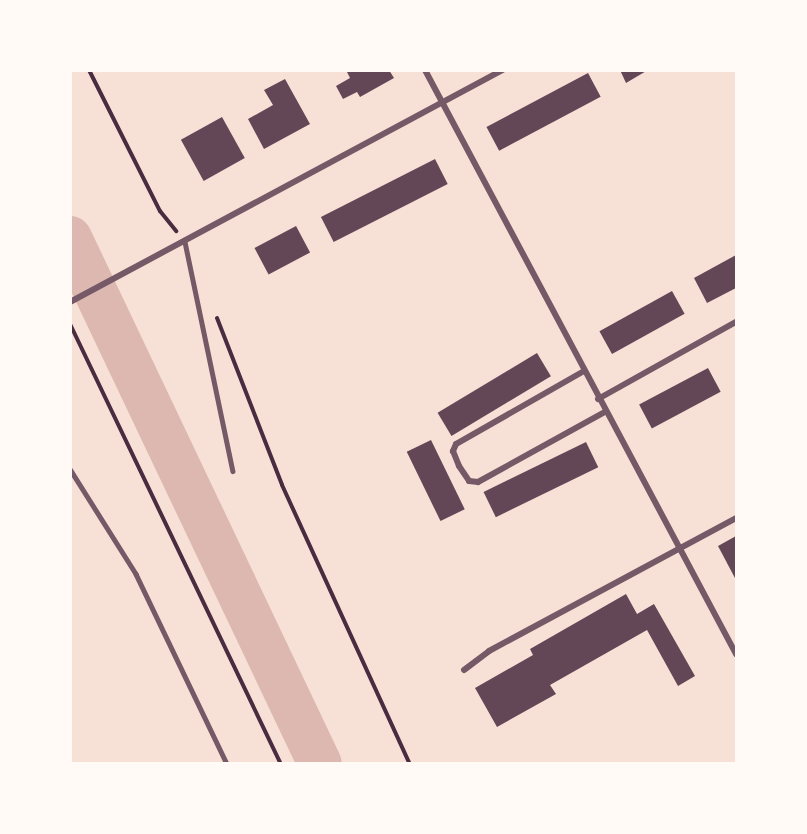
<!DOCTYPE html>
<style>
body{margin:0}
#map{position:relative;width:807px;height:834px;overflow:hidden;background:#f7e1d7;font-family:"Alegreya Sans",sans-serif}
div>[style]{position:absolute}
.river>*{height:44px;margin:-22px;padding:0 22px;transform-origin:22px;border-radius:22px;background:#dcb8b0}
.building>*{inset:0;background:#644757;transform-origin:0 0}
.path>*{height:4px;margin:-2px;padding:0 2px;transform-origin:2px;border-radius:2px;background:#4a2c40}
.service>*{height:4.5px;margin:-2.25px;padding:0 2.25px;transform-origin:2.25px;border-radius:2.25px;background:#755966}
.minor>*{height:6px;margin:-3px;padding:0 3px;transform-origin:3px;border-radius:3px;background:#755966}
span{translate:-50% -50%;white-space:nowrap;text-align:center;line-height:1.15;-webkit-text-stroke:4.5px #fffaf5;paint-order:stroke}
.frame{position:absolute;inset:0;border:72px solid #fffaf5;pointer-events:none}
</style>
<div id="map">
<div class="river">
<div style="left:70px;top:238px;width:582px;rotate:64.58deg"></div>
</div>
<div class="building">
<div style="clip-path:polygon(346px 70px,389px 70px,394px 78px,360px 97px,357px 92px,343px 99px,336px 86px,350px 78px)"></div>
<div style="clip-path:polygon(620px 70px,648px 70px,626px 83px)"></div>
<div style="left:588px;top:73px;width:27px;height:115px;rotate:62deg"></div>
<div style="clip-path:polygon(285px 79px,310px 124px,264px 149px,248px 119px,273px 105px,264px 90px)"></div>
<div style="left:222px;top:117px;width:47px;height:47px;rotate:61deg"></div>
<div style="left:435px;top:159px;width:28px;height:128px;rotate:63deg"></div>
<div style="left:296px;top:226px;width:30px;height:47px;rotate:62deg"></div>
<div style="clip-path:polygon(736px 255px,736px 288px,707px 303px,694px 278px)"></div>
<div style="left:672px;top:291px;width:26px;height:83px;rotate:61deg"></div>
<div style="left:537px;top:353px;width:27px;height:116px;rotate:59deg"></div>
<div style="left:708px;top:368px;width:27px;height:78px;rotate:62deg"></div>
<div style="left:431px;top:440px;width:77px;height:27px;rotate:64deg"></div>
<div style="left:586px;top:442px;width:28px;height:114px;rotate:64deg"></div>
<div style="clip-path:polygon(736px 536px,736px 580px,718px 546px)"></div>
<div style="clip-path:polygon(626px 594px,637px 614px,654px 604px,695px 676px,678px 686px,647px 630px,550px 685px,556px 694px,497px 727px,475px 688px,533px 655px,530px 649px)"></div>
</div>
<div class="path">
<div style="left:89px;top:70px;width:158px;rotate:63.3deg"></div>
<div style="left:160px;top:211px;width:26px;rotate:51deg"></div>
<div style="left:217px;top:318px;width:179px;rotate:68.7deg"></div>
<div style="left:282px;top:485px;width:307px;rotate:65.4deg"></div>
<div style="left:70px;top:324px;width:488px;rotate:64.4deg"></div>
</div>
<div class="service">
<div style="left:185px;top:242px;width:234px;rotate:78.2deg"></div>
<div style="left:70px;top:469px;width:124px;rotate:57.8deg"></div>
<div style="left:136px;top:574px;width:211px;rotate:64.4deg"></div>
</div>
<div class="minor">
<div style="left:425px;top:70px;width:662px;rotate:61.96deg"></div>
<div style="left:70px;top:302px;width:491px;rotate:-28.2deg"></div>
<div style="left:584px;top:371px;width:147px;rotate:150.3deg"></div>
<div style="left:456px;top:444px;width:8px;rotate:113deg"></div>
<div style="left:453px;top:451px;width:16px;rotate:68deg"></div>
<div style="left:459px;top:466px;width:18px;rotate:56deg"></div>
<div style="left:469px;top:481px;width:9px;rotate:6deg"></div>
<div style="left:478px;top:482px;width:145px;rotate:-28.9deg"></div>
<div style="left:598px;top:399px;width:158px;rotate:-29.2deg"></div>
<div style="left:464px;top:670px;width:31px;rotate:-37deg"></div>
<div style="left:489px;top:651px;width:281px;rotate:-28.3deg"></div>
</div>
<div class="frame"></div>
</div>
